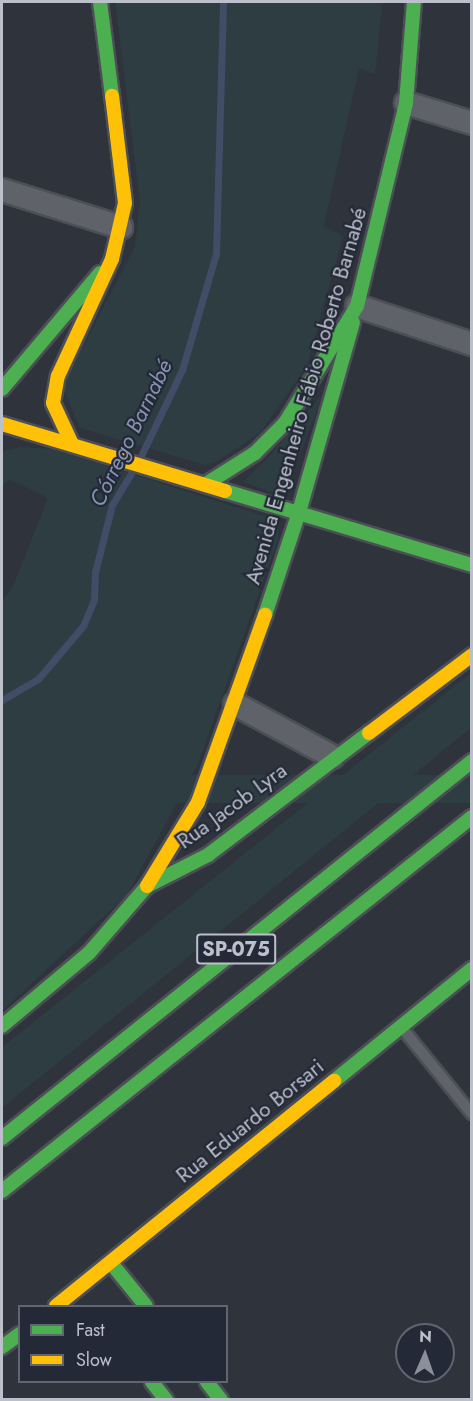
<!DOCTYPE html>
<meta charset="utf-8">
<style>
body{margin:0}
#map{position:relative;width:473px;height:1401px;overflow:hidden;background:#2f333c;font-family:Jost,sans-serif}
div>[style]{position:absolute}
.green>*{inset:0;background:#2d3d42;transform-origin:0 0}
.stream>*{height:7px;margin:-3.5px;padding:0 3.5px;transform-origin:3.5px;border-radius:3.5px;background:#424c66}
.roads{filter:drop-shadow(2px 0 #4c4f55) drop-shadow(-2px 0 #4c4f55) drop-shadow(0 2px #4c4f55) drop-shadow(0 -2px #4c4f55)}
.lane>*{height:10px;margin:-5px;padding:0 5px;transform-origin:5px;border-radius:5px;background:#60626a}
.street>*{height:22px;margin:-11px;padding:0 11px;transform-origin:11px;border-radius:11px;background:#60626a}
.fast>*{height:14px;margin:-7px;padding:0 7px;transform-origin:7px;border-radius:7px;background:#4caf50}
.slow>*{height:14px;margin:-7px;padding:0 7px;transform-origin:7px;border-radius:7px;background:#ffc107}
span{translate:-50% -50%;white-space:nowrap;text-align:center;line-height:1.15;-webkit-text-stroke:4.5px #232937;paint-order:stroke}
.shield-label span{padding:2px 4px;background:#232937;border:2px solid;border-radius:4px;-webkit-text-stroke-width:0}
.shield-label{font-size:20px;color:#bcc0cb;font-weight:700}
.street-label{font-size:21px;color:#bcc0cb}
.water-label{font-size:22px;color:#8692af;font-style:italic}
.frame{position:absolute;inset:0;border:3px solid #bcc0cb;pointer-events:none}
.legend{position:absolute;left:18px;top:1305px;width:210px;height:78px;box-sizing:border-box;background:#232937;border:2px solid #606572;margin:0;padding:8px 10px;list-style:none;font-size:18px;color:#bcc0cb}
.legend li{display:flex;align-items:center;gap:12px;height:30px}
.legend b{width:30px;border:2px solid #606572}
.north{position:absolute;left:395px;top:1323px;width:60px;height:60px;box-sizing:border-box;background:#232937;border:2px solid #606572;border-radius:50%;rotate:2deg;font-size:16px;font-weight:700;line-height:24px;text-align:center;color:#bcc0cb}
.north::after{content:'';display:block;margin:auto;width:21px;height:27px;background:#8b8f99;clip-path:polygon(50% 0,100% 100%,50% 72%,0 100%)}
</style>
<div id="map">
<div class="green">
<div style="clip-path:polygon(115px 2px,382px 2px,375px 74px,359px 68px,324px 226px,343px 236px,307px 366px,260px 433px,218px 461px,205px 465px,80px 428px,62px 386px,135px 247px,140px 203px)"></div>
<div style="clip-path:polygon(323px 394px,284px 497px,243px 482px,264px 462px)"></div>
<div style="clip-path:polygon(21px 447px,52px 449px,277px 520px,279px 537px,198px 764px,127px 895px,2px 1011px,2px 602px,14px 584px,48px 498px,10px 479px,2px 486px,2px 451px)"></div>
<div style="clip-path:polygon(471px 673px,471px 728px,2px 1108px,2px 1047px)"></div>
<div style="left:471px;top:775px;width:28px;height:599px;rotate:90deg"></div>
</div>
<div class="stream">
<div style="left:140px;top:458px;width:98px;rotate:-64.5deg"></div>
<div style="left:182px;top:370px;width:121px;rotate:-73.7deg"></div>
<div style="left:216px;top:254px;width:252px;rotate:-88.4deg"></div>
<div style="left:2px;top:700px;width:42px;rotate:-30.3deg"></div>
<div style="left:38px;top:679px;width:70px;rotate:-49.7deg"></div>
<div style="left:83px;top:626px;width:28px;rotate:-67deg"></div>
<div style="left:94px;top:600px;width:28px;rotate:-88deg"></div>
<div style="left:95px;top:572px;width:69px;rotate:-75.8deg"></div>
<div style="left:112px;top:505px;width:41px;rotate:-59deg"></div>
</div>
<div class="roads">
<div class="lane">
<div style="left:402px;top:1028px;width:111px;rotate:50.9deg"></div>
</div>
<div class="street">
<div style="left:406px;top:103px;width:69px;rotate:16.9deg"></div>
<div style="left:2px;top:190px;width:125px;rotate:17.3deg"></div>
<div style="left:357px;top:306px;width:121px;rotate:18.3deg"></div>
<div style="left:235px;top:704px;width:111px;rotate:28.4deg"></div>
</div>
<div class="fast">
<div style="left:100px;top:2px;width:95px;rotate:82.7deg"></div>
<div style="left:2px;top:389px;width:152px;rotate:-49.8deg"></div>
<div style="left:206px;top:484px;width:58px;rotate:-32.3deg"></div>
<div style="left:255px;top:453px;width:42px;rotate:-45deg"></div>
<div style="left:285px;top:423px;width:137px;rotate:-58.4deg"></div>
<div style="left:357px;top:306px;width:209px;rotate:-76.4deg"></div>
<div style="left:406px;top:103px;width:101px;rotate:-85.5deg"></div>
<div style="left:225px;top:491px;width:258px;rotate:16.7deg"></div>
<div style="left:265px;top:615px;width:108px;rotate:-71.7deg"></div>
<div style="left:299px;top:512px;width:197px;rotate:-74.1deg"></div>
<div style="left:2px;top:1026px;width:114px;rotate:-40deg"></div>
<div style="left:89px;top:953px;width:89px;rotate:-49.1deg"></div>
<div style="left:147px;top:886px;width:68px;rotate:-26.9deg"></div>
<div style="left:208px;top:855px;width:202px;rotate:-37.2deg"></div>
<div style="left:334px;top:1081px;width:178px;rotate:-39.1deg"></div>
<div style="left:2px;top:1138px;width:603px;rotate:-38.73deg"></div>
<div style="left:2px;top:1191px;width:601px;rotate:-38.51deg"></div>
<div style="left:111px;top:1263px;width:55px;rotate:50.9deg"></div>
<div style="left:2px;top:1347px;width:22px;rotate:-36deg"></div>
<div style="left:152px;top:1382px;width:23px;rotate:52deg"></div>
<div style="left:207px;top:1382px;width:23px;rotate:52deg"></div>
</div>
<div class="slow">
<div style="left:2px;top:424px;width:233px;rotate:16.7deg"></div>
<div style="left:72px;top:444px;width:45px;rotate:-114.9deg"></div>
<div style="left:53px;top:403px;width:27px;rotate:-80deg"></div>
<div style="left:58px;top:376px;width:129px;rotate:-65.2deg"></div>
<div style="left:112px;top:259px;width:57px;rotate:-76.9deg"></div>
<div style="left:125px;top:203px;width:108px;rotate:-96.9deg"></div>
<div style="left:369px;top:733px;width:129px;rotate:-37.1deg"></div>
<div style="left:147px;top:886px;width:98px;rotate:-58.7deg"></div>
<div style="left:198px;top:802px;width:199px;rotate:-70.3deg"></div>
<div style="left:56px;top:1306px;width:358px;rotate:-39deg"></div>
</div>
</div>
<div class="shield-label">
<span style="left:236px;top:949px">SP-075</span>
</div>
<div class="street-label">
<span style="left:306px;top:396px;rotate:-74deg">Avenida Engenheiro Fábio Roberto Barnabé</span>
<span style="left:232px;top:806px;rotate:-36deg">Rua Jacob Lyra</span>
<span style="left:250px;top:1121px;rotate:-39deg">Rua Eduardo Borsari</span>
</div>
<div class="water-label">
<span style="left:131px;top:433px;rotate:-64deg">Córrego Barnabé</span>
</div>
<div class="frame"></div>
<ul class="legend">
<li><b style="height:8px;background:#4caf50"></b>Fast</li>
<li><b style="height:8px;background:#ffc107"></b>Slow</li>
</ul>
<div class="north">N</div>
</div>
